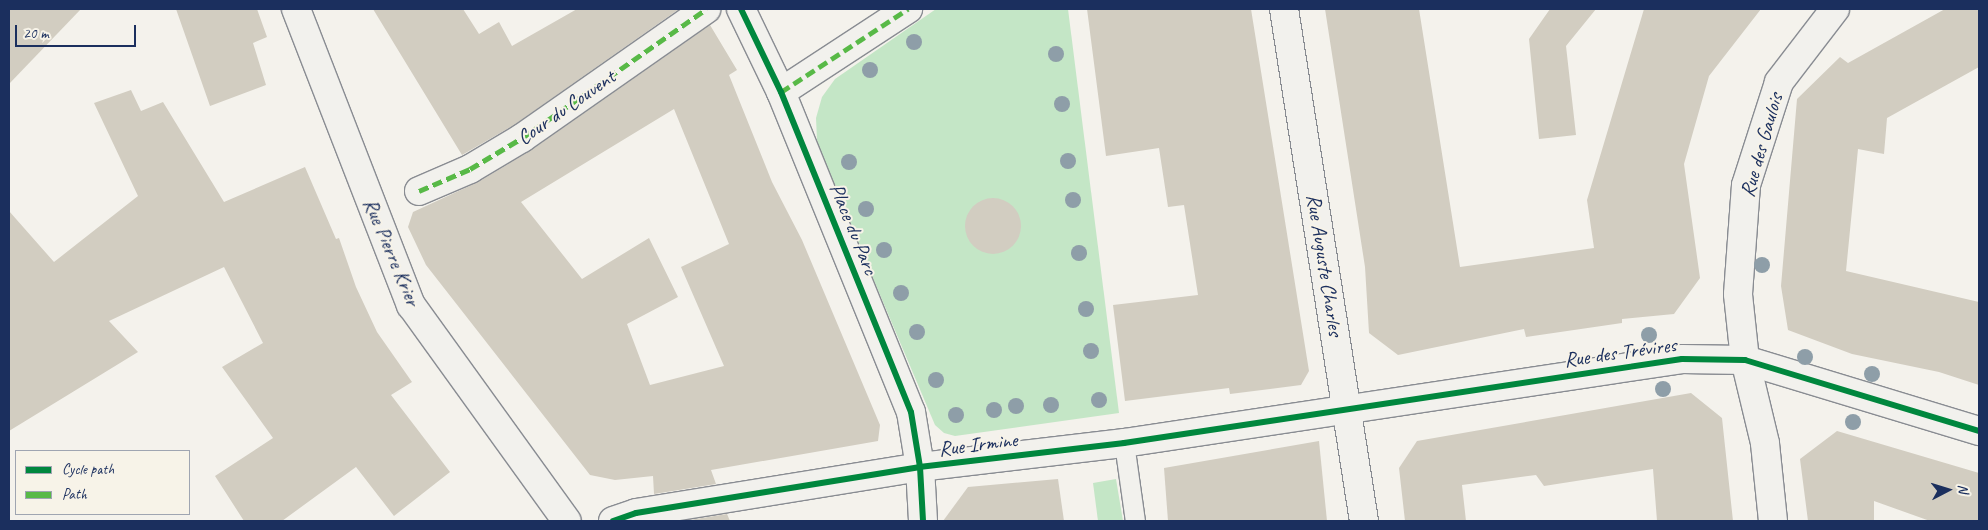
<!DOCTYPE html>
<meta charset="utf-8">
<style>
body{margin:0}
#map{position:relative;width:1988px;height:530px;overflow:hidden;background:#f4f2ec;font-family:Caveat,sans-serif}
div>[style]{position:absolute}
.green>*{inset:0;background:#c4e6c6}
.building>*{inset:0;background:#d2cdc1}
.round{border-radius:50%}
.roads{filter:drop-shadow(1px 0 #898c92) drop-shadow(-1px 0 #898c92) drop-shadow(0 1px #898c92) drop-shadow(0 -1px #898c92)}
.service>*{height:19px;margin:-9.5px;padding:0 9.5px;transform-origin:9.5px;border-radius:9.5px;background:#f2f1ed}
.minor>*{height:28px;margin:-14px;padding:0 14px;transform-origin:14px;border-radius:14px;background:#f2f1ed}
.secondary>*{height:28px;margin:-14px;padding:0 14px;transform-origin:14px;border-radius:14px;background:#f2f1ed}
.quiet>*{height:5px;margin-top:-2.5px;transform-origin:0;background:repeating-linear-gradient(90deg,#58b947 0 10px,transparent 0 15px)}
.cycleway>*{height:6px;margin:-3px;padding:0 3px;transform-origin:3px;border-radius:3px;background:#00873e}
.trees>*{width:16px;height:16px;margin:-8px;border-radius:50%;background:#8e9ea8}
span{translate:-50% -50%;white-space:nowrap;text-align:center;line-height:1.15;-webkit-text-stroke:4px #f7f3e8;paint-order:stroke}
.street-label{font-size:21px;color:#1b2f5e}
.frame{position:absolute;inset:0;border:10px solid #1b2f5e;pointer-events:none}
.legend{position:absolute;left:15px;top:450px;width:175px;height:65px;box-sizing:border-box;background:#f7f3e8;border:1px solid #9fa5b1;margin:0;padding:6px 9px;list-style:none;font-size:15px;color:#1b2f5e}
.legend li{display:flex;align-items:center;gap:10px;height:25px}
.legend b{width:25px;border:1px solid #9fa5b1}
.north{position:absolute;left:1923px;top:465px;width:50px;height:50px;-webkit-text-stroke:4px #f7f3e8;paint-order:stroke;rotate:85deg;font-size:14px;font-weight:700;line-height:20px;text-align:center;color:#1b2f5e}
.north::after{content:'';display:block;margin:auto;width:18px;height:22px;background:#1b2f5e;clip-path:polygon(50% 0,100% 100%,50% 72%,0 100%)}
.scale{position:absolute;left:15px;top:25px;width:121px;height:22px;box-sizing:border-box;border:2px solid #1b2f5e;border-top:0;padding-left:6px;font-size:15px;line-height:18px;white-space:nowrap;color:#1b2f5e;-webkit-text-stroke:4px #f7f3e8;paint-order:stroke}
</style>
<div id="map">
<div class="green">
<div style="clip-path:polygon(936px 9px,1068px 9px,1119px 413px,955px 436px,944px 433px,935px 425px,823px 160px,817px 140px,816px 118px,822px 97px,835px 79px)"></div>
<div style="clip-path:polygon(1116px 479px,1123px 521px,1098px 521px,1093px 483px)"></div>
</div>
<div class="building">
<div style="clip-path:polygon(9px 9px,81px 9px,9px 84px)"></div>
<div style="clip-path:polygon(176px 9px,257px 9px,267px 37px,253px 43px,266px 85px,210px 106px)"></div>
<div style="clip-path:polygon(373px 9px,463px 9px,479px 34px,499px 22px,512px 46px,577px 9px,679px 9px,514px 125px,462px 155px)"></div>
<div style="clip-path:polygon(1087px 9px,1251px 9px,1309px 371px,1301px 385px,1230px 394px,1229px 388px,1125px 401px,1113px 305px,1198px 295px,1184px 205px,1168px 207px,1159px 148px,1106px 156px)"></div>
<div style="clip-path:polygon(1325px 9px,1419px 9px,1460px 267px,1594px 248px,1587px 200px,1644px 9px,1761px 9px,1709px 76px,1684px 164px,1700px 278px,1674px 314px,1622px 319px,1622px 323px,1526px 337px,1524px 329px,1398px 355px,1369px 333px,1365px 267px)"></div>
<div style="clip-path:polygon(1550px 9px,1596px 9px,1566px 46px,1576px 135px,1539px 139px,1529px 39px)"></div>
<div style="clip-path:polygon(1945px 9px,1979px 9px,1979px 67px,1887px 118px,1884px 154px,1858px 149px,1846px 271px,1979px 302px,1979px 385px,1939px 372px,1852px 354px,1788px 330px,1781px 286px,1797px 99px,1840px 57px,1848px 63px)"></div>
<div style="clip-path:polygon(evenodd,710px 25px,737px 70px,729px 75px,772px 182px,802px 240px,880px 425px,878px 441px,711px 470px,716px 484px,654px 494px,653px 476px,615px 480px,590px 475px,426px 265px,408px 227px,413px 212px,478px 182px,530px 151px,710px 25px,674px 109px,729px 244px,681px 267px,724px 366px,650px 385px,627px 324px,678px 297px,649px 238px,582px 279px,521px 202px,674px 109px)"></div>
<div style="clip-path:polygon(131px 90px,141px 111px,163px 102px,224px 202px,305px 167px,336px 239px,339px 238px,356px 287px,377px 332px,412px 382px,391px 395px,450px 472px,394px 516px,356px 467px,282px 521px,244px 521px,215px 476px,273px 438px,222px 367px,263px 343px,224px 267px,109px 321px,138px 352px,9px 431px,9px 211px,54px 262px,138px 196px,94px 103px)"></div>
<div class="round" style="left:965px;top:198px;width:56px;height:56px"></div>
<div style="clip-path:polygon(1691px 393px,1722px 418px,1733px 521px,1657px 521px,1653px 469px,1544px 486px,1536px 475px,1462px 485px,1466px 521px,1405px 521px,1399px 468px,1417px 441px)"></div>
<div style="clip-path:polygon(1837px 431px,1979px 473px,1979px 521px,1930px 521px,1874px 501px,1874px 521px,1808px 521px,1800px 459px)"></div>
<div style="clip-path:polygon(1319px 441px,1327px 521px,1168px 521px,1164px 468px)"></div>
<div style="clip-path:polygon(1058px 479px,1064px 521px,943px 521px,968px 487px)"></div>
<div style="clip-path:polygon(727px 514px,730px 521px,683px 521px)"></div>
</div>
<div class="roads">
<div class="service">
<div style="left:1124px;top:443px;width:79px;rotate:82deg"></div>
</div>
<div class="minor">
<div style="left:741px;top:9px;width:92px;rotate:64.3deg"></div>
<div style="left:781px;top:92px;width:345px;rotate:67.9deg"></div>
<div style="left:911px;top:412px;width:56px;rotate:80.7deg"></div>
<div style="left:920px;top:467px;width:54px;rotate:86.8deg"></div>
<div style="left:781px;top:92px;width:152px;rotate:-33.2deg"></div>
<div style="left:419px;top:191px;width:56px;rotate:-23.3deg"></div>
<div style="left:470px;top:169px;width:61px;rotate:-30.8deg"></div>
<div style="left:522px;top:138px;width:225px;rotate:-35deg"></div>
<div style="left:613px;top:521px;width:24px;rotate:-19deg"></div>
<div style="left:636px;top:513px;width:288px;rotate:-9.2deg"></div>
<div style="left:920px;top:467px;width:205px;rotate:-6.7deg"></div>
<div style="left:1124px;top:443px;width:564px;rotate:-8.56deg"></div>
<div style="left:1682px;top:359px;width:63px;rotate:0.9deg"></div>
<div style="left:1745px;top:360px;width:245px;rotate:16.9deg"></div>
<div style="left:1773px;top:521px;width:78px;rotate:-95.9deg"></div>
<div style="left:1765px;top:443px;width:85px;rotate:-103.5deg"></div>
<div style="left:1745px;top:360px;width:66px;rotate:-96.1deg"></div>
<div style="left:1738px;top:294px;width:109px;rotate:-85.8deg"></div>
<div style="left:1746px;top:185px;width:108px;rotate:-72.2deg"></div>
<div style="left:1779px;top:82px;width:92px;rotate:-52.5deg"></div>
</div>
<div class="secondary">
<div style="left:296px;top:9px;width:318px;rotate:68.8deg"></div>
<div style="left:411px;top:305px;width:266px;rotate:54.2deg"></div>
<div style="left:1284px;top:9px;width:518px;rotate:81.12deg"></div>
</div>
</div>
<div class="quiet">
<div style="left:781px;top:92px;width:152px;rotate:-33.2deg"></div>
<div style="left:419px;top:191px;width:56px;rotate:-23.3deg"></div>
<div style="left:470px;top:169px;width:61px;rotate:-30.8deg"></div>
<div style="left:522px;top:138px;width:225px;rotate:-35deg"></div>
</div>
<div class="cycleway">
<div style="left:741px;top:9px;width:92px;rotate:64.3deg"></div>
<div style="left:781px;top:92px;width:345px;rotate:67.9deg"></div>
<div style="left:911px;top:412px;width:56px;rotate:80.7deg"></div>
<div style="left:920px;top:467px;width:54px;rotate:86.8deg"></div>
<div style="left:613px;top:521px;width:24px;rotate:-19deg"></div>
<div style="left:636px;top:513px;width:288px;rotate:-9.2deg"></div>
<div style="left:920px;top:467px;width:205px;rotate:-6.7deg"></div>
<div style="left:1124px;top:443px;width:564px;rotate:-8.56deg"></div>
<div style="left:1682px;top:359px;width:63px;rotate:0.9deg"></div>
<div style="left:1745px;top:360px;width:245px;rotate:16.9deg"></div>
</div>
<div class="trees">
<div style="left:914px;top:42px"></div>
<div style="left:1056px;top:54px"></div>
<div style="left:870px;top:70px"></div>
<div style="left:1062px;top:104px"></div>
<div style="left:1068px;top:161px"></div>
<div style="left:849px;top:162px"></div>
<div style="left:1073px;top:200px"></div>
<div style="left:866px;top:209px"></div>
<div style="left:884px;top:250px"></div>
<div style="left:1079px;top:253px"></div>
<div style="left:1762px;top:265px"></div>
<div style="left:901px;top:293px"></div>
<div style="left:1086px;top:309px"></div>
<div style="left:917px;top:332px"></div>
<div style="left:1649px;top:335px"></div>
<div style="left:1091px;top:351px"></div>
<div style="left:1805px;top:357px"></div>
<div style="left:1872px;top:374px"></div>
<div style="left:936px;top:380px"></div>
<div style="left:1663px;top:389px"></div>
<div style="left:1099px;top:400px"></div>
<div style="left:1051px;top:405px"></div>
<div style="left:1016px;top:406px"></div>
<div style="left:994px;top:410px"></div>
<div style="left:956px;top:415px"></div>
<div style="left:1853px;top:422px"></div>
</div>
<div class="street-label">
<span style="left:566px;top:107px;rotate:-35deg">Cour du Couvent</span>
<span style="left:1761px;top:145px;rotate:-74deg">Rue des Gaulois</span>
<span style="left:854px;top:229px;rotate:68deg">Place du Parc</span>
<span style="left:392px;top:252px;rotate:67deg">Rue Pierre Krier</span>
<span style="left:1325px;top:265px;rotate:81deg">Rue Auguste Charles</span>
<span style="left:1620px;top:352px;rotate:-8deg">Rue des Trévires</span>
<span style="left:978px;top:444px;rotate:-7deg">Rue Irmine</span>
</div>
<div class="frame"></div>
<ul class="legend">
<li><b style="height:6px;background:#00873e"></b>Cycle path</li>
<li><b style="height:6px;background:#58b947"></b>Path</li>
</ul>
<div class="north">N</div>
<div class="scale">20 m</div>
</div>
